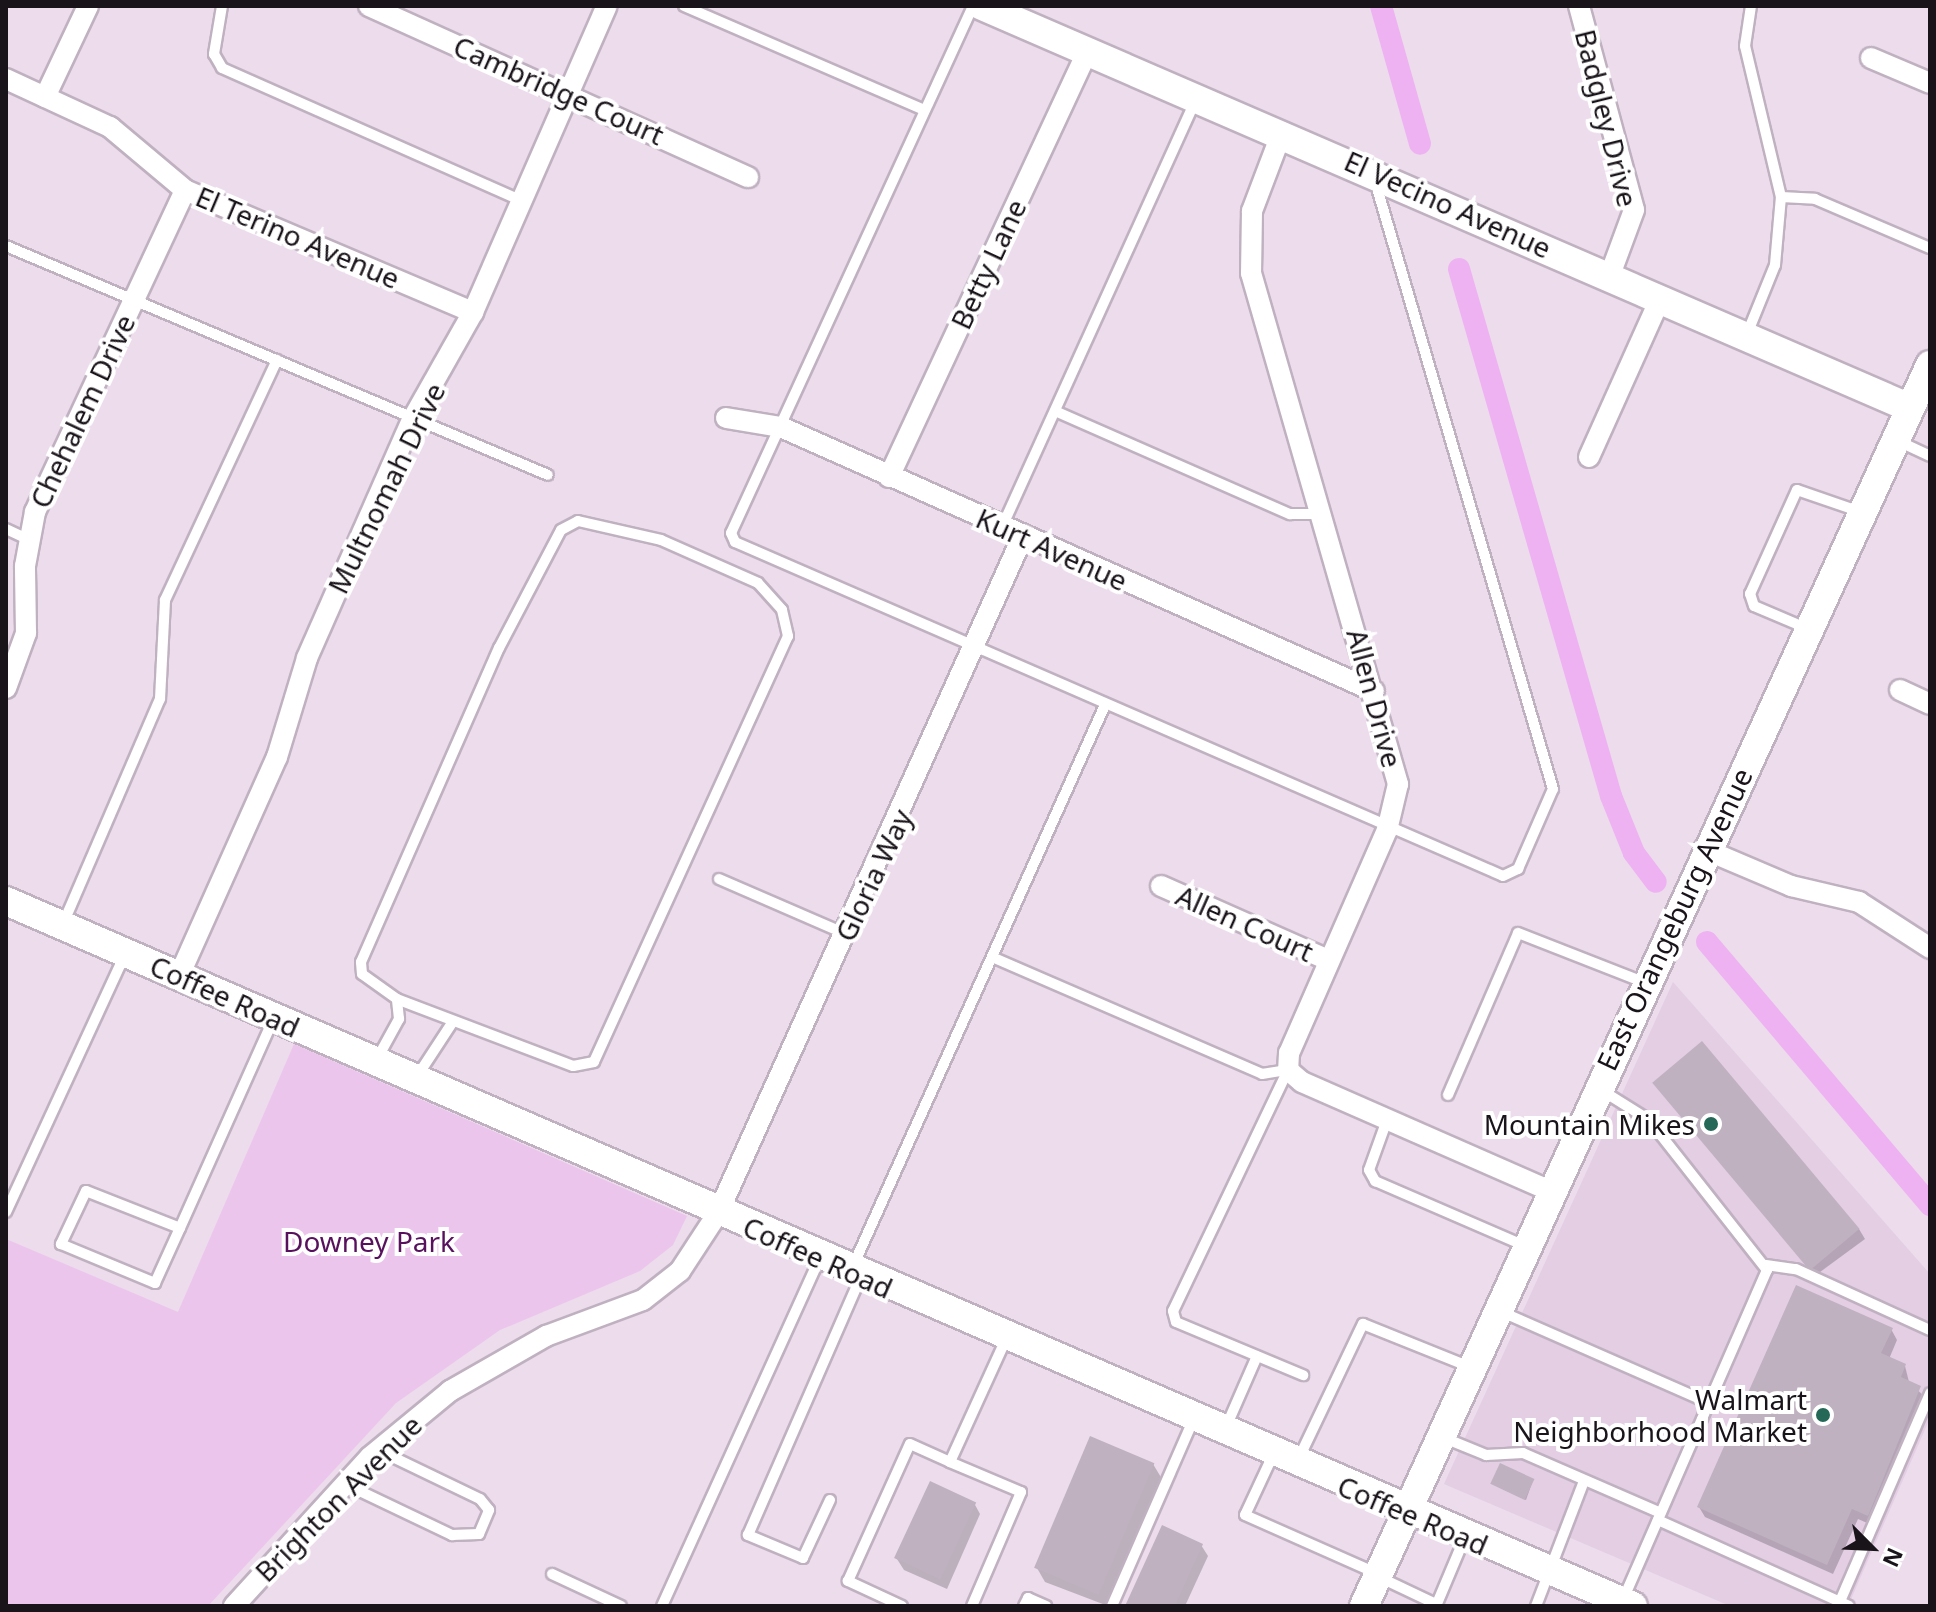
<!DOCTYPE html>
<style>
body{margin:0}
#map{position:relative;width:1936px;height:1612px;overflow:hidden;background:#ecdcec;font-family:"Noto Sans",sans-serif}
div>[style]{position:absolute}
.built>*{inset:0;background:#e3cee4}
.green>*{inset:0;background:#ecc5ed}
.shadow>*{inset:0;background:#0003}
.canal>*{height:22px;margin:-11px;padding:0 11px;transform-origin:11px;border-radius:11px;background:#eeb2f2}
.building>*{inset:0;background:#bfb1c0;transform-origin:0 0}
.roads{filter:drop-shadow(2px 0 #c0b1c1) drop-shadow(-2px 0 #c0b1c1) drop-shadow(0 2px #c0b1c1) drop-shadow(0 -2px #c0b1c1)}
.lane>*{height:10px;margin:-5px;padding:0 5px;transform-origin:5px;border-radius:5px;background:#fff}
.street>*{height:20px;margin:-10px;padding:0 10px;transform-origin:10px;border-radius:10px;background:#fff}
.secondary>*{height:28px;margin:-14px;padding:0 14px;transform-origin:14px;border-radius:14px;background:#fff}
.dots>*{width:22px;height:22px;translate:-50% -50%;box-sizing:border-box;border:4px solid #fff;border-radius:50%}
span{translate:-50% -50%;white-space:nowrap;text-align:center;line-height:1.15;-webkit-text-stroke:8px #fff;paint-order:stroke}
.street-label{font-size:28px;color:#191419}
.poi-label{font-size:28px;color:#191419}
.right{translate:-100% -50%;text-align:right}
.park-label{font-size:28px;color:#58115d}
.frame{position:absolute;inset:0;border:8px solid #191419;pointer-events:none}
.north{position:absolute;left:1832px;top:1508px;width:80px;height:80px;-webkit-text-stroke:6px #fff;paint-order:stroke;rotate:114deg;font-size:22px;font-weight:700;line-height:32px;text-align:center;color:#191419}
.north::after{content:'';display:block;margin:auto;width:28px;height:36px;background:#191419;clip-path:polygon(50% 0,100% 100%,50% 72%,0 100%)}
</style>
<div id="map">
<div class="built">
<div style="clip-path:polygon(1673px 982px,1930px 1274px,1930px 1418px,1848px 1606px,1730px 1606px,1444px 1484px)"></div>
</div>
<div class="green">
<div style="clip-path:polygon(294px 1044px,687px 1216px,673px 1245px,640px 1271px,500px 1330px,396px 1403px,208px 1606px,6px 1606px,6px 1239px,178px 1312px)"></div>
</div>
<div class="shadow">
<div style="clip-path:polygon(1656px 1084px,1859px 1229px,1865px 1239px,1816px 1275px)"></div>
<div style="clip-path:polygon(1891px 1329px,1897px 1340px,1889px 1359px,1905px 1366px,1909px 1382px,1926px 1398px,1874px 1526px,1858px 1519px,1833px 1574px,1705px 1517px,1699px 1507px)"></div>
<div style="clip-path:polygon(1153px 1464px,1162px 1479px,1108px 1606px,1045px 1582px,1037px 1568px)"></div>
<div style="clip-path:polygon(1533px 1480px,1526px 1500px,1493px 1484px)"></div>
<div style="clip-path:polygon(974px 1503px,980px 1514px,947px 1589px,904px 1570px,897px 1559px)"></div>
<div style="clip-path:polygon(1201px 1545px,1208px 1556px,1185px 1606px,1127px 1606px)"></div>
</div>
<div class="canal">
<div style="left:1381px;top:6px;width:143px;rotate:74.2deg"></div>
<div style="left:1459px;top:269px;width:548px;rotate:73.91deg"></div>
<div style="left:1611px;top:796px;width:61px;rotate:68deg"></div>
<div style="left:1634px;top:853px;width:36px;rotate:53deg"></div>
<div style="left:1707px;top:942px;width:345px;rotate:49.7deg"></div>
</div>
<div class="building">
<div style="left:1702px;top:1041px;width:245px;height:65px;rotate:50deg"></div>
<div style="clip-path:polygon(1796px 1285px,1893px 1328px,1881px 1353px,1906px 1364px,1901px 1377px,1921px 1386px,1868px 1516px,1852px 1509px,1827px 1565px,1697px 1507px)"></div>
<div style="left:1090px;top:1436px;width:70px;height:143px;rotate:23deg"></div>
<div style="left:1500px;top:1463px;width:38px;height:23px;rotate:25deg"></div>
<div style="left:930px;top:1481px;width:51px;height:85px;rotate:25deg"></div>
<div style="clip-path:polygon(1162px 1525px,1203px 1544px,1175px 1606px,1125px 1606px)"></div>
</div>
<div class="roads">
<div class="lane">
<div style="left:222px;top:6px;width:49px;rotate:99.5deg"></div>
<div style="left:214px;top:54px;width:16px;rotate:60deg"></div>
<div style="left:222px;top:68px;width:328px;rotate:23.9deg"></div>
<div style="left:684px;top:6px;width:259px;rotate:23.4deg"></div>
<div style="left:973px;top:6px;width:580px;rotate:114.66deg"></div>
<div style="left:731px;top:533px;width:10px;rotate:66deg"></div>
<div style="left:735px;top:542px;width:837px;rotate:23.5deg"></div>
<div style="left:1503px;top:876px;width:17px;rotate:-25deg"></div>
<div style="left:1518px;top:869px;width:87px;rotate:-66.4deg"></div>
<div style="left:1553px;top:789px;width:634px;rotate:-106.32deg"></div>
<div style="left:1781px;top:197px;width:34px;rotate:3deg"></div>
<div style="left:1815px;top:199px;width:125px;rotate:23.1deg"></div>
<div style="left:6px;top:246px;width:588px;rotate:22.9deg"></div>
<div style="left:1747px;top:334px;width:74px;rotate:-67.9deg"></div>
<div style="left:1775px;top:265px;width:68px;rotate:-85deg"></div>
<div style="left:1781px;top:197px;width:155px;rotate:-103.4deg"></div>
<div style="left:1745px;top:46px;width:40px;rotate:-81.5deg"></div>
<div style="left:1055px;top:411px;width:257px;rotate:23.7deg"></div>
<div style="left:1290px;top:514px;width:31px"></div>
<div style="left:1898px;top:441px;width:35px;rotate:25deg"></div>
<div style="left:578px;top:521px;width:85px;rotate:12.9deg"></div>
<div style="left:661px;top:540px;width:106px;rotate:23.9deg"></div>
<div style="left:758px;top:583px;width:36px;rotate:48deg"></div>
<div style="left:782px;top:610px;width:27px;rotate:77deg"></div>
<div style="left:788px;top:636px;width:468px;rotate:114.5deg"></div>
<div style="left:594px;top:1062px;width:21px;rotate:169deg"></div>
<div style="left:573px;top:1066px;width:188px;rotate:-159.2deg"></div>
<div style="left:397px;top:999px;width:43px;rotate:-144.5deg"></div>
<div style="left:362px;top:974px;width:12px;rotate:-95deg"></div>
<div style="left:361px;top:962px;width:343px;rotate:-66.3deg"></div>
<div style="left:499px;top:648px;width:133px;rotate:-62.3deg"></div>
<div style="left:561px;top:530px;width:19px;rotate:-28deg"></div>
<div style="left:1002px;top:527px;width:467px;rotate:-65.6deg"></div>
<div style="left:6px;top:529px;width:23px;rotate:25deg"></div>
<div style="left:1806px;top:628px;width:56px;rotate:-157.1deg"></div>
<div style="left:1754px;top:606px;width:13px;rotate:-108deg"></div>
<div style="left:1750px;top:594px;width:114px;rotate:-65.7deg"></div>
<div style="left:1797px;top:490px;width:68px;rotate:19deg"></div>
<div style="left:719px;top:879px;width:138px;rotate:23.4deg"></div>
<div style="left:63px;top:924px;width:245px;rotate:-66.7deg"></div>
<div style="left:160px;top:699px;width:99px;rotate:-87.1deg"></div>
<div style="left:165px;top:600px;width:265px;rotate:-65deg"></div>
<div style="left:992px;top:957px;width:294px;rotate:23.4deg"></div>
<div style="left:1262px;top:1074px;width:26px;rotate:-9deg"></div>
<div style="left:377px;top:1059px;width:46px;rotate:-61.2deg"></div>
<div style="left:399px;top:1019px;width:20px;rotate:-96deg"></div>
<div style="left:1288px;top:1070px;width:267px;rotate:115.5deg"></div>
<div style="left:1173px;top:1311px;width:11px;rotate:75deg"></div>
<div style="left:1176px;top:1322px;width:138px;rotate:22.7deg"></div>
<div style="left:416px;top:1078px;width:66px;rotate:-56.8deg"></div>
<div style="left:1601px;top:1090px;width:57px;rotate:32deg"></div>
<div style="left:1649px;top:1120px;width:191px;rotate:51.8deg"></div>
<div style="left:1767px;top:1270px;width:359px;rotate:113.6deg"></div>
<div style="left:1448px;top:1095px;width:176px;rotate:-66.6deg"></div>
<div style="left:1518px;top:933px;width:134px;rotate:21.4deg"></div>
<div style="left:1387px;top:1120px;width:53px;rotate:109.8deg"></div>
<div style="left:1369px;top:1170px;width:13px;rotate:61deg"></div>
<div style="left:1375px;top:1181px;width:163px;rotate:23.4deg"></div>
<div style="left:6px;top:1212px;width:284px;rotate:-65.2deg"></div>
<div style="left:180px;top:1228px;width:101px;rotate:-158.5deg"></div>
<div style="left:86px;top:1191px;width:59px;rotate:115.3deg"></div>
<div style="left:61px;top:1244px;width:102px;rotate:22.5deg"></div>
<div style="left:155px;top:1283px;width:60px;rotate:-65.6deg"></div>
<div style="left:180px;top:1228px;width:230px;rotate:-65.9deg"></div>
<div style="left:1766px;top:1265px;width:30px;rotate:8deg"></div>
<div style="left:1796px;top:1269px;width:147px;rotate:24.5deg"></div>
<div style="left:853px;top:1266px;width:615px;rotate:-65.81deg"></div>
<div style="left:1502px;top:1312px;width:226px;rotate:23.7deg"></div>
<div style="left:1226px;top:1427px;width:77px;rotate:-66.4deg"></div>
<div style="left:1442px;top:1437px;width:48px;rotate:22.2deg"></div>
<div style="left:1486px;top:1455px;width:37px;rotate:-3deg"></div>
<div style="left:1523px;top:1453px;width:150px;rotate:23.5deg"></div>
<div style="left:1273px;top:1455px;width:66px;rotate:115deg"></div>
<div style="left:1245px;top:1515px;width:143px;rotate:23.9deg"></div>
<div style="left:1298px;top:1460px;width:151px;rotate:-64.5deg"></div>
<div style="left:1363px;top:1324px;width:115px;rotate:21.9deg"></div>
<div style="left:345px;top:1484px;width:119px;rotate:25.5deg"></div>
<div style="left:452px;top:1535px;width:27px;rotate:-2deg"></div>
<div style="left:479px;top:1534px;width:26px;rotate:-67deg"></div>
<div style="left:489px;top:1510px;width:14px;rotate:-129deg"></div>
<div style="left:480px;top:1499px;width:113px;rotate:-154.3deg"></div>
<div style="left:830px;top:1500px;width:64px;rotate:115deg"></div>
<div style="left:803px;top:1558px;width:60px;rotate:-157.3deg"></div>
<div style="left:748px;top:1535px;width:283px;rotate:-66.4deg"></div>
<div style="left:1658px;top:1520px;width:209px;rotate:24.2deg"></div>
<div style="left:552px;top:1574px;width:76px;rotate:24.9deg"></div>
<div style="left:1379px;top:1577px;width:63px;rotate:25.3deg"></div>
<div style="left:662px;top:1606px;width:382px;rotate:-65.6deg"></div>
<div style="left:902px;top:1606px;width:60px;rotate:-155.2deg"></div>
<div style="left:848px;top:1581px;width:150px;rotate:-65.7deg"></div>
<div style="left:910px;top:1444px;width:44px;rotate:24.2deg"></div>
<div style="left:972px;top:1606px;width:124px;rotate:-66.7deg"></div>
<div style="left:1021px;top:1492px;width:77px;rotate:-157.1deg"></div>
<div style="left:950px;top:1462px;width:135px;rotate:-65.5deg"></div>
<div style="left:1024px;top:1606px;width:9px;rotate:-63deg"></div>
<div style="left:1028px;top:1598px;width:20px;rotate:24deg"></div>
<div style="left:1112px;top:1606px;width:202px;rotate:-66.4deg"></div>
<div style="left:1436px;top:1606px;width:75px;rotate:-67.2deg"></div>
<div style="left:1536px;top:1606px;width:134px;rotate:-69deg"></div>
<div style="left:1838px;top:1606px;width:232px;rotate:-66.6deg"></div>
</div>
<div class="street">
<div style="left:369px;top:6px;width:416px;rotate:24.3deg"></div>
<div style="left:1579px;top:6px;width:211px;rotate:74.9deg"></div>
<div style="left:1634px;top:210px;width:69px;rotate:110.3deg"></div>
<div style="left:1871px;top:58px;width:64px;rotate:23deg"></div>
<div style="left:6px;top:79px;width:115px;rotate:24.8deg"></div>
<div style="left:110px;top:127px;width:98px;rotate:40deg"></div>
<div style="left:185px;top:190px;width:313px;rotate:23deg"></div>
<div style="left:45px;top:97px;width:101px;rotate:-64.7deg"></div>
<div style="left:1282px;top:132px;width:85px;rotate:110.8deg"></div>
<div style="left:1252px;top:211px;width:62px;rotate:90.9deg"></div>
<div style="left:1251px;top:273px;width:532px;rotate:73.95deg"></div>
<div style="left:1398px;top:784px;width:47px;rotate:103.4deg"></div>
<div style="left:1387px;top:830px;width:244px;rotate:113.7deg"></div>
<div style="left:1289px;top:1053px;width:17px;rotate:93deg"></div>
<div style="left:1288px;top:1070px;width:18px;rotate:41deg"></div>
<div style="left:1302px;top:1082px;width:271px;rotate:23.7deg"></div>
<div style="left:726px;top:418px;width:56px;rotate:9.3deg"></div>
<div style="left:781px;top:427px;width:649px;rotate:24deg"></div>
<div style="left:1589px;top:457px;width:175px;rotate:-65.8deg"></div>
<div style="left:889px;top:477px;width:470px;rotate:-65deg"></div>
<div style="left:6px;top:688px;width:59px;rotate:-70deg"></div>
<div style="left:26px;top:633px;width:67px;rotate:-90.9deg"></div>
<div style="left:25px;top:566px;width:55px;rotate:-79.5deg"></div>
<div style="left:35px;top:512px;width:355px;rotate:-65deg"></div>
<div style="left:1900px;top:690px;width:33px;rotate:25deg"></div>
<div style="left:1704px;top:849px;width:95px;rotate:23deg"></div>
<div style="left:1791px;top:886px;width:70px;rotate:13.2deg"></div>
<div style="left:1859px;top:902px;width:85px;rotate:32.9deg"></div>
<div style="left:1161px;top:886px;width:183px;rotate:23.9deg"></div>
<div style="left:179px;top:976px;width:240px;rotate:-65.9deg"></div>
<div style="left:277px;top:757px;width:103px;rotate:-73.1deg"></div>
<div style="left:307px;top:658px;width:260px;rotate:-66.2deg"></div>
<div style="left:412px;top:420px;width:124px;rotate:-60.5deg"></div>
<div style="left:473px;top:312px;width:334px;rotate:-66.4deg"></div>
<div style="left:234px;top:1606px;width:202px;rotate:-47.6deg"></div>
<div style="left:370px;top:1457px;width:104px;rotate:-39.5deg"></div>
<div style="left:450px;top:1391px;width:111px;rotate:-29.8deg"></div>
<div style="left:546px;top:1336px;width:103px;rotate:-20.4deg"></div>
<div style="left:643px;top:1300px;width:47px;rotate:-38.1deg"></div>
<div style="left:680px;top:1271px;width:69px;rotate:-56.8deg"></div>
<div style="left:718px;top:1213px;width:743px;rotate:-65.75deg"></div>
</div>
<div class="secondary">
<div style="left:982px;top:6px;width:1011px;rotate:23.42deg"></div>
<div style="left:6px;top:901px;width:1773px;rotate:23.43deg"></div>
<div style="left:1364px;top:1606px;width:1364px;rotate:-65.48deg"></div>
</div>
</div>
<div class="dots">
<div style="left:1711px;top:1124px;background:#256858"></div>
<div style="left:1823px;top:1415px;background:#256858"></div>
</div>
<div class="street-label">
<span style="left:559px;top:90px;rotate:24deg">Cambridge Court</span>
<span style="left:1607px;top:118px;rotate:76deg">Badgley Drive</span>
<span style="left:1448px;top:204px;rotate:24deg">El Vecino Avenue</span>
<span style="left:298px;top:237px;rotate:23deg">El Terino Avenue</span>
<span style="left:988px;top:264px;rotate:-65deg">Betty Lane</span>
<span style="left:82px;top:411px;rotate:-65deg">Chehalem Drive</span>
<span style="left:386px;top:488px;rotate:-64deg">Multnomah Drive</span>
<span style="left:1052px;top:549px;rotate:24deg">Kurt Avenue</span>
<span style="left:1375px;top:698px;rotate:75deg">Allen Drive</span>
<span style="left:873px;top:875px;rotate:-65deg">Gloria Way</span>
<span style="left:1674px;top:919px;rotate:-65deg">East Orangeburg Avenue</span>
<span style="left:1245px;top:923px;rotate:24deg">Allen Court</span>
<span style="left:225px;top:996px;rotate:24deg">Coffee Road</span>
<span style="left:818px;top:1257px;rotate:24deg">Coffee Road</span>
<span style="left:338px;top:1498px;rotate:-45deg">Brighton Avenue</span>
<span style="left:1413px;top:1515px;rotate:23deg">Coffee Road</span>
</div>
<div class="poi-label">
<span class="right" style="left:1695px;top:1124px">Mountain Mikes</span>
<span class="right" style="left:1807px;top:1415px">Walmart<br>Neighborhood Market</span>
</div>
<div class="park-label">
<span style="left:369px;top:1241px">Downey Park</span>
</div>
<div class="frame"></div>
<div class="north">N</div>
</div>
